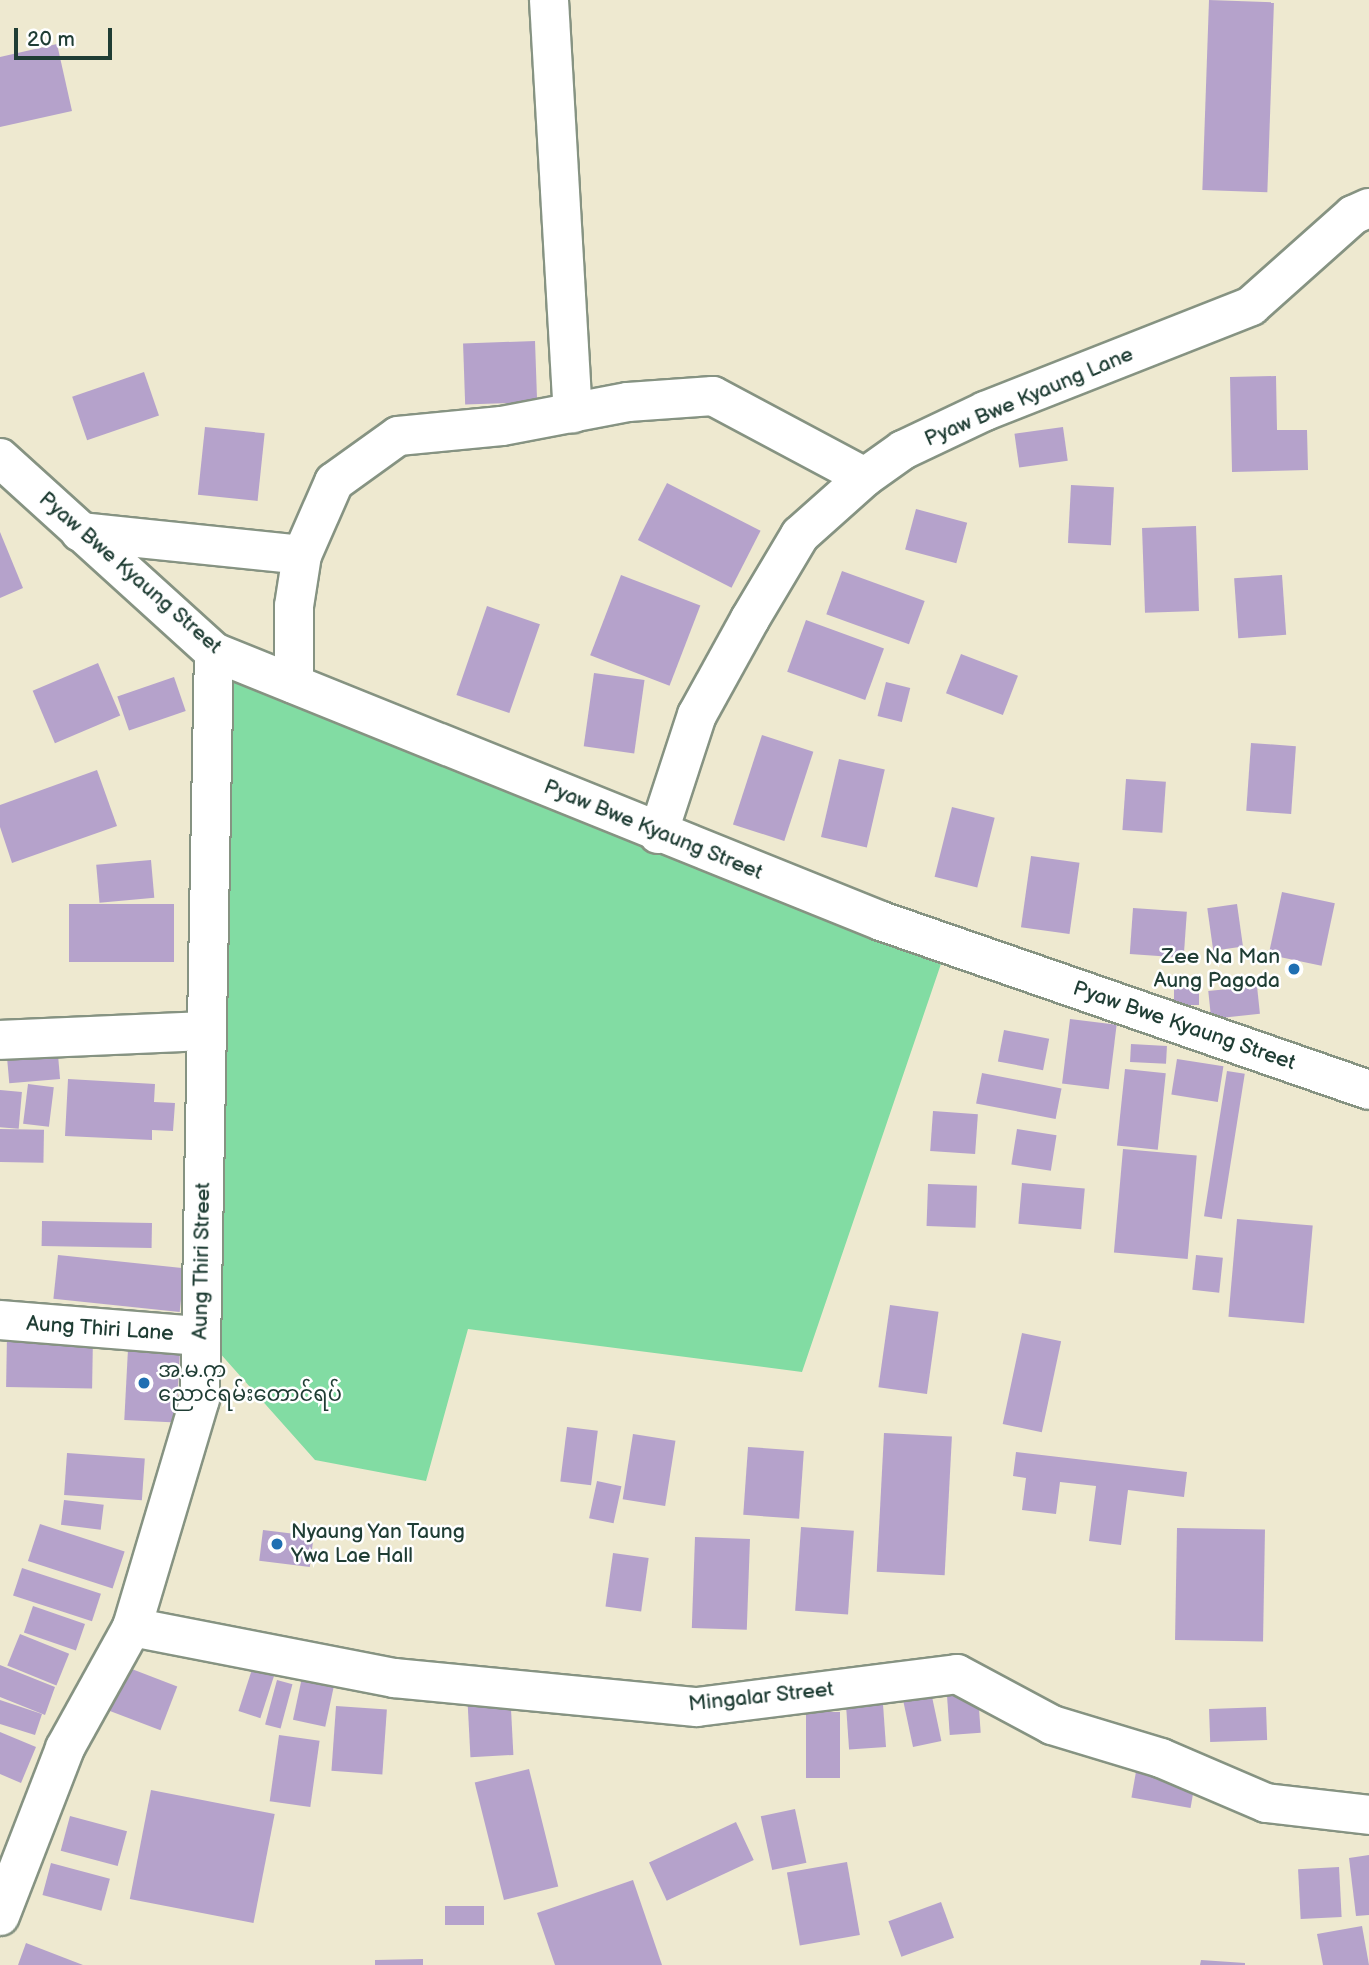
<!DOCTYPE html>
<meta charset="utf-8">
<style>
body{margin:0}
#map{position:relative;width:1369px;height:1965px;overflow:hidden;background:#eee9d0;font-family:"Balsamiq Sans","Noto Sans Myanmar",sans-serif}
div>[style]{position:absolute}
.green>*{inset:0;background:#82dca3}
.building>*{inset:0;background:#b5a2cb;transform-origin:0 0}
.roads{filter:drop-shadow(2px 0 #869382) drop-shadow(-2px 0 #869382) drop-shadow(0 2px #869382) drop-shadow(0 -2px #869382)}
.minor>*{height:38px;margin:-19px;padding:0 19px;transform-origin:19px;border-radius:19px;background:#fff}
.dots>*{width:19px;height:19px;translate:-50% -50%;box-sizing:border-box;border:4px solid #fff;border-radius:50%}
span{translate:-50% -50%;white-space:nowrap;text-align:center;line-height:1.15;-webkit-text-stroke:5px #fff;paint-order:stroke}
.street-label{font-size:21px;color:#1f3d34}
.poi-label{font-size:21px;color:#1f3d34}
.right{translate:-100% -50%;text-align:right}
.left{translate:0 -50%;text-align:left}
.scale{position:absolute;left:14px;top:28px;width:98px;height:32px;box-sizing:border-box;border:4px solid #1f3d34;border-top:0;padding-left:9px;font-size:21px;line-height:24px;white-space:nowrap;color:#1f3d34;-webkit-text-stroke:5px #fff;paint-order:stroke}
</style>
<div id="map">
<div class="green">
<div style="clip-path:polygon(233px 675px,944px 955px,802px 1372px,468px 1329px,426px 1481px,315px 1460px,218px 1351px,226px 717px)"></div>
</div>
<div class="building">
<div style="left:1209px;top:0;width:65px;height:190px;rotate:2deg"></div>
<div style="clip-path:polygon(57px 44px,72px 111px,0 127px,0 57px)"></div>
<div style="left:535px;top:341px;width:61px;height:72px;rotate:88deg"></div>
<div style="left:144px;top:372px;width:46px;height:76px;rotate:71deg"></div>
<div style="clip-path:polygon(1276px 376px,1277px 430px,1307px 430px,1308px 470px,1232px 472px,1230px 377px)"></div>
<div style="left:205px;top:427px;width:60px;height:68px;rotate:6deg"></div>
<div style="left:1063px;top:427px;width:34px;height:49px;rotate:82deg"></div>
<div style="left:667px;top:483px;width:105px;height:64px;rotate:27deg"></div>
<div style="left:1071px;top:485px;width:43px;height:58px;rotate:3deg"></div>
<div style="left:916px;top:509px;width:53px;height:42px;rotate:15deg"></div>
<div style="left:1196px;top:526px;width:85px;height:54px;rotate:88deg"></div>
<div style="clip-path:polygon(0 532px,23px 588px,0 598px)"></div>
<div style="left:842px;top:571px;width:88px;height:46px;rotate:20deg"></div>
<div style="left:621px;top:575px;width:85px;height:86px;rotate:21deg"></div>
<div style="left:1282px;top:575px;width:60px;height:48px;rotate:86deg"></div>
<div style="left:487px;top:606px;width:56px;height:94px;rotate:19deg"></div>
<div style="left:806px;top:620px;width:83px;height:55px;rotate:20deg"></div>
<div style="left:961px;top:654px;width:61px;height:42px;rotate:21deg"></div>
<div style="left:98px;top:663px;width:57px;height:71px;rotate:67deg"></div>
<div style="left:594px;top:673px;width:51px;height:74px;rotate:8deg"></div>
<div style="left:174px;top:677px;width:36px;height:60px;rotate:71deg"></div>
<div style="left:886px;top:682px;width:25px;height:35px;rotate:14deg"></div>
<div style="left:762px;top:735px;width:54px;height:94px;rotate:18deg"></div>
<div style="left:1251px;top:743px;width:45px;height:68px;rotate:4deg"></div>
<div style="left:839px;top:759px;width:47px;height:80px;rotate:13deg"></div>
<div style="clip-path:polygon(97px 770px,117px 826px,12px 863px,0 827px,0 805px)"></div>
<div style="left:1126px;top:779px;width:40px;height:51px;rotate:4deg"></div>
<div style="left:952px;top:807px;width:44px;height:72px;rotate:14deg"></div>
<div style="left:1031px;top:856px;width:49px;height:72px;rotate:8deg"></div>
<div style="left:151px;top:860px;width:38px;height:55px;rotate:85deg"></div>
<div style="left:1282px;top:892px;width:54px;height:64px;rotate:12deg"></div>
<div style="left:174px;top:904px;width:58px;height:105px;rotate:90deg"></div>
<div style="left:1237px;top:904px;width:43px;height:30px;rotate:82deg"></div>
<div style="left:1133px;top:908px;width:54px;height:46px;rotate:4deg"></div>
<div style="left:1199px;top:982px;width:23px;height:25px;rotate:90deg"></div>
<div style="left:1257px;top:986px;width:28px;height:49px;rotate:84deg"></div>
<div style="left:1070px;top:1019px;width:47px;height:65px;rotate:7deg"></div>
<div style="left:1004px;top:1030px;width:46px;height:32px;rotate:11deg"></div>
<div style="left:1131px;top:1044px;width:36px;height:18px;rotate:3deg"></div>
<div style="left:58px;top:1055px;width:24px;height:51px;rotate:85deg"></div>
<div style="left:1177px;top:1059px;width:47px;height:36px;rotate:9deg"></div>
<div style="left:1125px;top:1069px;width:41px;height:77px;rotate:6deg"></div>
<div style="left:1227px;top:1071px;width:18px;height:147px;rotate:9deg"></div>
<div style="left:982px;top:1073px;width:81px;height:31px;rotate:11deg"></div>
<div style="clip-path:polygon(68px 1079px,155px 1084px,154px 1102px,175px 1103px,173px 1131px,152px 1130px,152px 1140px,65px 1136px)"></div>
<div style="left:28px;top:1084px;width:26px;height:40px;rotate:7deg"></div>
<div style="left:0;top:1090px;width:22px;height:37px;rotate:5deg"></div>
<div style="left:933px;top:1111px;width:45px;height:40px;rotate:4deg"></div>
<div style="left:0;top:1129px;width:44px;height:33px;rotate:1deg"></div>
<div style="left:1017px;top:1129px;width:40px;height:36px;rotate:9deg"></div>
<div style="left:1123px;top:1149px;width:74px;height:104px;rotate:5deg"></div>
<div style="left:1022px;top:1183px;width:63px;height:41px;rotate:5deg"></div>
<div style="left:928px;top:1184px;width:49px;height:42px;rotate:2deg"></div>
<div style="left:1237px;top:1219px;width:76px;height:98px;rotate:5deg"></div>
<div style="left:42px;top:1221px;width:110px;height:25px;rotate:1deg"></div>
<div style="left:58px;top:1255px;width:127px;height:44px;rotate:6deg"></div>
<div style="left:1196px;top:1255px;width:27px;height:35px;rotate:6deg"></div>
<div style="left:890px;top:1305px;width:49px;height:83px;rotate:8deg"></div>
<div style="left:1022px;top:1333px;width:40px;height:93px;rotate:12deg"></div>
<div style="left:7px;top:1335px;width:86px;height:52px;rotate:1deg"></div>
<div style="left:128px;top:1349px;width:52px;height:71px;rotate:3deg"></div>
<div style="left:567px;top:1427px;width:31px;height:55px;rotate:7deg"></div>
<div style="left:884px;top:1433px;width:68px;height:139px;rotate:3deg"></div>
<div style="left:633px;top:1434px;width:43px;height:66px;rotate:9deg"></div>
<div style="left:748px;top:1447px;width:56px;height:68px;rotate:4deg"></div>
<div style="clip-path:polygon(1016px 1452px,1187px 1472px,1184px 1497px,1128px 1490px,1121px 1545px,1089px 1541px,1096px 1486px,1060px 1482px,1056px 1514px,1022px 1510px,1026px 1478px,1013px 1476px)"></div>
<div style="left:67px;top:1453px;width:78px;height:42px;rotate:4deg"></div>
<div style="left:597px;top:1481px;width:25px;height:38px;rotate:12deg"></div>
<div style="left:64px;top:1500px;width:40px;height:25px;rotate:7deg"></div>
<div style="left:40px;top:1524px;width:89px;height:39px;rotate:18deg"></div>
<div style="left:801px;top:1527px;width:53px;height:84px;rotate:4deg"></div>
<div style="left:1177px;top:1528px;width:88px;height:112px;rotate:1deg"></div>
<div style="left:263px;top:1530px;width:51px;height:31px;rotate:7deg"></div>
<div style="left:695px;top:1537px;width:55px;height:91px;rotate:2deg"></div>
<div style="left:613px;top:1553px;width:36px;height:54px;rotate:8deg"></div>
<div style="left:22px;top:1568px;width:83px;height:29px;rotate:18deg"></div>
<div style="left:33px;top:1606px;width:55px;height:28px;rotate:19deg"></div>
<div style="left:20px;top:1634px;width:53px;height:34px;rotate:22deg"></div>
<div style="left:257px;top:1654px;width:23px;height:60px;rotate:18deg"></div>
<div style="left:111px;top:1661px;width:71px;height:47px;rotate:21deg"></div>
<div style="clip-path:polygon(0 1665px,55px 1687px,45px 1715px,0 1697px)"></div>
<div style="left:304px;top:1668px;width:33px;height:53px;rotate:12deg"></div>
<div style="left:277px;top:1680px;width:16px;height:46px;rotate:15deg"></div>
<div style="left:977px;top:1680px;width:53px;height:31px;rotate:86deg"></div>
<div style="left:510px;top:1690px;width:65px;height:43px;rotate:87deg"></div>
<div style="left:931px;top:1692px;width:50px;height:29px;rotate:78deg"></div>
<div style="clip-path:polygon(0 1700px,42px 1714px,35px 1735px,0 1724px)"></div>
<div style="left:883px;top:1704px;width:43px;height:37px;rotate:86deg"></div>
<div style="left:336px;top:1706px;width:51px;height:65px;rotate:4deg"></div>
<div style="left:1266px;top:1707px;width:33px;height:57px;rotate:88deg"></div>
<div style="left:806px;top:1712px;width:34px;height:66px"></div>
<div style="clip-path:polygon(0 1732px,36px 1747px,21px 1783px,0 1774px)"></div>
<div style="left:279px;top:1735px;width:41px;height:67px;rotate:8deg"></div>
<div style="left:1137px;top:1766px;width:60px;height:32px;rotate:10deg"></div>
<div style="left:529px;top:1769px;width:121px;height:56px;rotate:76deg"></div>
<div style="left:151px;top:1790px;width:126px;height:111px;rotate:11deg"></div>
<div style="left:795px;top:1809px;width:55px;height:35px;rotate:78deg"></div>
<div style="left:70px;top:1816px;width:59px;height:36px;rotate:15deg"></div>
<div style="left:736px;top:1822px;width:42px;height:96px;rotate:65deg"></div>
<div style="clip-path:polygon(1369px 1855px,1369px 1915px,1356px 1916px,1349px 1858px)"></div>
<div style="left:847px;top:1862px;width:74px;height:61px;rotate:80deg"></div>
<div style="left:51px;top:1863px;width:61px;height:33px;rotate:15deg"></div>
<div style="left:1339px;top:1867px;width:50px;height:41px;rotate:87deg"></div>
<div style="clip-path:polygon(633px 1880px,662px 1965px,555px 1965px,537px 1913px)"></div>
<div style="left:941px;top:1902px;width:38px;height:56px;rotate:70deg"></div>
<div style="left:484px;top:1906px;width:19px;height:39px;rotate:90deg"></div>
<div style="clip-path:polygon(1362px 1926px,1369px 1965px,1323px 1965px,1317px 1934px)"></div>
<div style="clip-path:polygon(26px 1943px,83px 1965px,18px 1965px)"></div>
<div style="clip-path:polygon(423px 1959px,423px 1965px,375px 1965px,375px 1960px)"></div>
<div style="clip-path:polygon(1201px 1960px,1245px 1963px,1245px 1965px,1200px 1965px)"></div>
</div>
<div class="roads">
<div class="minor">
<div style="left:549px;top:0;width:414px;rotate:86.7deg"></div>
<div style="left:0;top:458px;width:289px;rotate:42.2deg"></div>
<div style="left:214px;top:652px;width:719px;rotate:21.96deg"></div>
<div style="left:881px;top:921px;width:516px;rotate:19.1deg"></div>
<div style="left:80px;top:532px;width:223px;rotate:5.9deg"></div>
<div style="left:302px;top:555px;width:80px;rotate:-66.3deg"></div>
<div style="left:334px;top:482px;width:79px;rotate:-35.7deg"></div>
<div style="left:398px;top:436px;width:104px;rotate:-5.5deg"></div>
<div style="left:502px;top:426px;width:128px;rotate:-10.8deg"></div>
<div style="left:628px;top:402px;width:85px;rotate:-4deg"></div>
<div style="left:713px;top:396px;width:172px;rotate:28.1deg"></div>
<div style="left:294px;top:684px;width:78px;rotate:-90deg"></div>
<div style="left:294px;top:606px;width:52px;rotate:-81.1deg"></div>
<div style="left:658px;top:834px;width:125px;rotate:-71.9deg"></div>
<div style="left:697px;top:715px;width:110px;rotate:-61.1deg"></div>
<div style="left:750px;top:619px;width:98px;rotate:-59.2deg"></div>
<div style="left:800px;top:535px;width:87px;rotate:-41.7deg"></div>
<div style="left:865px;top:477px;width:47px;rotate:-35.4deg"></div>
<div style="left:903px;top:450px;width:91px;rotate:-25.4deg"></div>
<div style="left:985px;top:411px;width:286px;rotate:-21.5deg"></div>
<div style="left:1251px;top:306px;width:137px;rotate:-41.7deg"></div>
<div style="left:1353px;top:215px;width:17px;rotate:-24deg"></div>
<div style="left:0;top:1040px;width:204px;rotate:-2.5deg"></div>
<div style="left:0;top:1320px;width:201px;rotate:4.6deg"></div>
<div style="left:132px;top:1627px;width:267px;rotate:11deg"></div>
<div style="left:394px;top:1678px;width:304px;rotate:5.5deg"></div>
<div style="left:697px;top:1707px;width:262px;rotate:-7.2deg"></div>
<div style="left:957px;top:1674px;width:108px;rotate:28.2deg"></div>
<div style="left:1052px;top:1725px;width:114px;rotate:16.8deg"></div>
<div style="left:1161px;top:1758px;width:114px;rotate:23.2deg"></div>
<div style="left:1266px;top:1803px;width:104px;rotate:6.6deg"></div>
<div style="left:0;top:1916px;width:180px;rotate:-68.8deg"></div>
<div style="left:65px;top:1748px;width:138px;rotate:-61deg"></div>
<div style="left:132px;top:1627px;width:238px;rotate:-73.4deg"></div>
<div style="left:200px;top:1399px;width:747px;rotate:-88.93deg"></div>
</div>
</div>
<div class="dots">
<div style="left:1294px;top:969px;background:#1f6fb2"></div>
<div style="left:144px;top:1383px;background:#1f6fb2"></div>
<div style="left:277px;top:1544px;background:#1f6fb2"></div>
</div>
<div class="street-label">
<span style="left:1029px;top:397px;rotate:-23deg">Pyaw Bwe Kyaung Lane</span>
<span style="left:130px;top:573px;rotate:41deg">Pyaw Bwe Kyaung Street</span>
<span style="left:653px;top:830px;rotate:22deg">Pyaw Bwe Kyaung Street</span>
<span style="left:1184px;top:1026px;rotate:19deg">Pyaw Bwe Kyaung Street</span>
<span style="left:202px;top:1261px;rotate:-89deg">Aung Thiri Street</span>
<span style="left:100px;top:1329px;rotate:4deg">Aung Thiri Lane</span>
<span style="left:761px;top:1697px;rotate:-6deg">Mingalar Street</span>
</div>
<div class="poi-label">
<span class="right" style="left:1280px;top:969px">Zee Na Man<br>Aung Pagoda</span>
<span class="left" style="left:158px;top:1383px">အ.မ.က<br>ညောင်ရမ်းတောင်ရပ်</span>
<span class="left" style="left:291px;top:1544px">Nyaung Yan Taung<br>Ywa Lae Hall</span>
</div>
<div class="scale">20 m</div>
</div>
